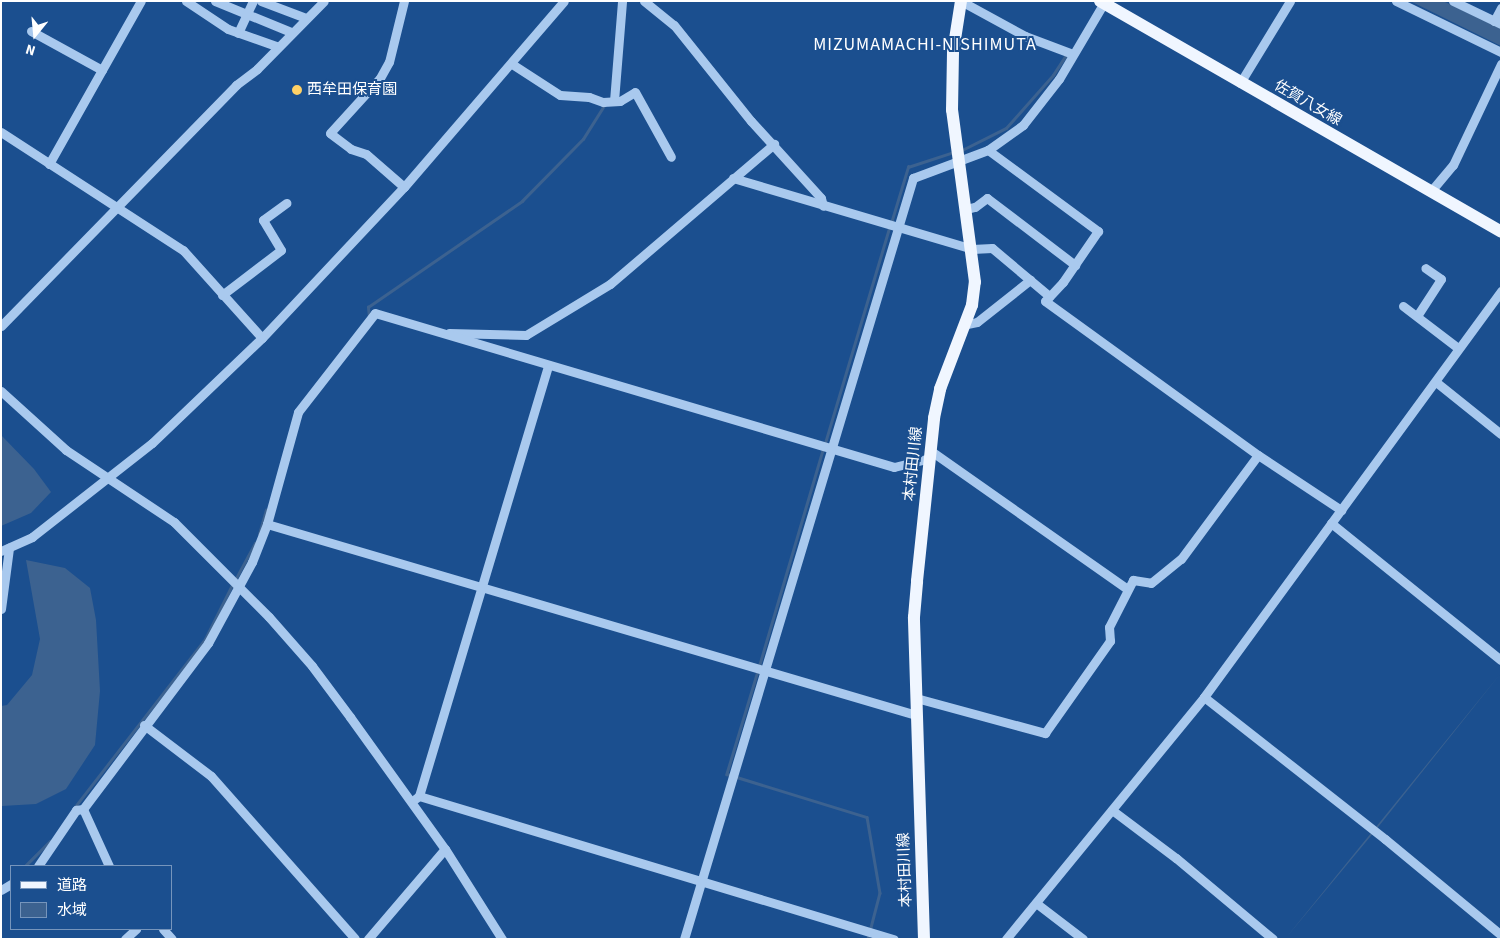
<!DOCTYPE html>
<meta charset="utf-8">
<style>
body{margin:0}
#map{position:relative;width:1502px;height:940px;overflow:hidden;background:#1b4f8f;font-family:"Source Sans 3","Noto Sans JP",sans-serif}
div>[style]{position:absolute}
.water>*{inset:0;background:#3c6290}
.stream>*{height:2.5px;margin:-1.25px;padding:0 1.25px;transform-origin:1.25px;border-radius:1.25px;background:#3c6290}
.minor>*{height:9px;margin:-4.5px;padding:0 4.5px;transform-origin:4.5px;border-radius:4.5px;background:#a9c9ee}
.major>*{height:12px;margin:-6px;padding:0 6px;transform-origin:6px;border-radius:6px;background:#f0f6ff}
.dots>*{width:14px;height:14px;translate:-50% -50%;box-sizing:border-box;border:2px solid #1b4f8f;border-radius:50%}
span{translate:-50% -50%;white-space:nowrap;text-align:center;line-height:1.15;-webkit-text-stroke:4px #1b4f8f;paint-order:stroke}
.poi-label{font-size:15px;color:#fff}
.left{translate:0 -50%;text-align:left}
.street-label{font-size:15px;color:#fff}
.quarter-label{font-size:18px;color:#fff;letter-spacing:1px}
.frame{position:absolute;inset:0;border:2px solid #fff;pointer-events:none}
.legend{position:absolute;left:10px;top:865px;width:162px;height:65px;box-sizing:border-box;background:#1b4f8f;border:1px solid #7695bc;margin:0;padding:6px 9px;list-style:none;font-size:15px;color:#fff}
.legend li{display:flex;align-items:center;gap:10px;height:25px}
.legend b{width:25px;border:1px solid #7695bc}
.north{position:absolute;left:10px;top:10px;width:50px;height:50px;-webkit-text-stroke:4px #1b4f8f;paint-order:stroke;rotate:197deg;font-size:14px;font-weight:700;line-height:20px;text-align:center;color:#fff}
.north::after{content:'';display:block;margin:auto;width:18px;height:22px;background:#fff;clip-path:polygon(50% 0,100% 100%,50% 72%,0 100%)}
</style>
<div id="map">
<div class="water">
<div style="clip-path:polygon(1410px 1px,1443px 1px,1501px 29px,1501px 46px)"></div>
<div style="clip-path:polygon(1px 435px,34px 469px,51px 492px,31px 513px,1px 526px)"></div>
<div style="clip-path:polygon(26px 560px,65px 568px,90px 588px,96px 620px,100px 691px,95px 745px,66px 789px,36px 804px,2px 806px,1px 706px,7px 705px,32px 675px,40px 639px)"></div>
<div style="clip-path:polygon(1501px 673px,1375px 831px,1285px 939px)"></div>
</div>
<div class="stream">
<div style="left:962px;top:150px;width:49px;rotate:-26.6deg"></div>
<div style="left:1006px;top:128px;width:71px;rotate:-48.4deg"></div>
<div style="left:1053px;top:75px;width:24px;rotate:-57deg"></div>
<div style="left:891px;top:223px;width:59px;rotate:-73.1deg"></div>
<div style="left:908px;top:167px;width:48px;rotate:-18.1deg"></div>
<div style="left:369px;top:317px;width:10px;rotate:-96deg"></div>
<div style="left:368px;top:307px;width:187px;rotate:-34.5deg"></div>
<div style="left:522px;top:201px;width:87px;rotate:-45.5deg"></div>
<div style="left:583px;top:139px;width:41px;rotate:-57.8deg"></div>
<div style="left:825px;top:443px;width:224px;rotate:-73.4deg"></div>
<div style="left:259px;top:534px;width:25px;rotate:-74deg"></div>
<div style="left:235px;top:580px;width:42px;rotate:-61.6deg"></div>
<div style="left:759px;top:666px;width:227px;rotate:-73.6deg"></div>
<div style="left:758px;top:671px;width:108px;rotate:106.8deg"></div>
<div style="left:727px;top:774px;width:146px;rotate:17.1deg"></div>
<div style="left:867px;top:817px;width:77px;rotate:80.3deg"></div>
<div style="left:880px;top:893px;width:48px;rotate:104.6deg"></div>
<div style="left:74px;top:808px;width:214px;rotate:-52.2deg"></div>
<div style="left:205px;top:639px;width:60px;rotate:-63.4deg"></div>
<div style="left:25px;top:866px;width:35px;rotate:-45deg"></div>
</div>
<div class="minor">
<div style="left:186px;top:1px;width:50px;rotate:33.7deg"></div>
<div style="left:228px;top:29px;width:51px;rotate:19.5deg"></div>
<div style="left:215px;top:1px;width:82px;rotate:22.2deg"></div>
<div style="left:261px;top:1px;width:48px;rotate:20.7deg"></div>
<div style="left:644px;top:1px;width:38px;rotate:39deg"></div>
<div style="left:674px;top:25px;width:123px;rotate:51.3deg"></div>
<div style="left:751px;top:121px;width:104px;rotate:47.7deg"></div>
<div style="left:821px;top:198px;width:8px;rotate:76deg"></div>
<div style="left:961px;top:1px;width:73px;rotate:28.7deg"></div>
<div style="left:1025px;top:36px;width:51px;rotate:20.6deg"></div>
<div style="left:1396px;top:1px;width:117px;rotate:25.9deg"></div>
<div style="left:1453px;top:1px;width:53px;rotate:25.6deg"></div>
<div style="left:1494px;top:21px;width:15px;rotate:-62deg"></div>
<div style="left:31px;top:31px;width:81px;rotate:28.8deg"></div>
<div style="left:238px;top:33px;width:35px;rotate:-65deg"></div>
<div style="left:512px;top:64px;width:57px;rotate:32.9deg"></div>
<div style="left:560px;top:95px;width:29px;rotate:4deg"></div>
<div style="left:589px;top:97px;width:15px;rotate:20deg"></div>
<div style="left:603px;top:102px;width:17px;rotate:-3deg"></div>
<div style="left:620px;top:101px;width:17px;rotate:-31deg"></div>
<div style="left:635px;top:92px;width:74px;rotate:61deg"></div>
<div style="left:1240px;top:83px;width:96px;rotate:-58.6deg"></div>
<div style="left:614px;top:101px;width:100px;rotate:-85.4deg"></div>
<div style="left:1px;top:132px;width:217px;rotate:33deg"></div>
<div style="left:183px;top:250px;width:118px;rotate:48.1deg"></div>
<div style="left:988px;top:150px;width:137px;rotate:36.4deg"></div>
<div style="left:1098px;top:231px;width:62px;rotate:124.5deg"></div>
<div style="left:1063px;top:282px;width:26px;rotate:133deg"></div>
<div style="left:1045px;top:301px;width:263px;rotate:35.9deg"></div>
<div style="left:1258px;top:455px;width:100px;rotate:33.5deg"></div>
<div style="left:49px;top:164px;width:187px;rotate:-60.6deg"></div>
<div style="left:733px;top:178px;width:249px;rotate:16.5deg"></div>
<div style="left:972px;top:249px;width:20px;rotate:-3deg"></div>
<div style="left:992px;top:248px;width:75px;rotate:40.1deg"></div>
<div style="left:404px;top:187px;width:50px;rotate:-139deg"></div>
<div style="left:366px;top:154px;width:16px;rotate:-162deg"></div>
<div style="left:351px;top:149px;width:26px;rotate:-143deg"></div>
<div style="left:330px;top:133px;width:74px;rotate:-47.7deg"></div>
<div style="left:380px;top:78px;width:18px;rotate:-61deg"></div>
<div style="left:389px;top:62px;width:63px;rotate:-76.2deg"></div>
<div style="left:1431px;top:191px;width:34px;rotate:-50deg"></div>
<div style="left:1453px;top:165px;width:112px;rotate:-64.6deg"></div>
<div style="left:966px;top:209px;width:9px;rotate:-13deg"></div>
<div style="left:975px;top:207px;width:15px;rotate:-37deg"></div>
<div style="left:987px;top:198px;width:111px;rotate:37.3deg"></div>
<div style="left:222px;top:295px;width:74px;rotate:-37.3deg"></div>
<div style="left:281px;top:250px;width:35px;rotate:-121deg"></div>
<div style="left:263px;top:220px;width:29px;rotate:-36deg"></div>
<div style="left:1403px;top:306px;width:69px;rotate:37.4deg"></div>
<div style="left:1417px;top:316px;width:44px;rotate:-57deg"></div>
<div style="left:1441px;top:279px;width:19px;rotate:-145deg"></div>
<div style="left:967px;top:324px;width:10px;rotate:-11deg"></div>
<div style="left:977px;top:322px;width:68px;rotate:-38.4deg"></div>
<div style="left:1px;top:326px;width:337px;rotate:-45.7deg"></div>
<div style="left:236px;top:85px;width:26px;rotate:-37deg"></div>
<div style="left:257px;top:69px;width:95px;rotate:-45.4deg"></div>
<div style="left:449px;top:333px;width:77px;rotate:1.5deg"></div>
<div style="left:526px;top:335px;width:98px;rotate:-31.3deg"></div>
<div style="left:610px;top:284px;width:216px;rotate:-40.5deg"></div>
<div style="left:1436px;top:382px;width:83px;rotate:38.7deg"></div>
<div style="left:1px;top:391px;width:88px;rotate:42.2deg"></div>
<div style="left:66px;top:450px;width:130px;rotate:33.7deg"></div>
<div style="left:174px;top:522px;width:134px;rotate:45deg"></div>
<div style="left:269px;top:617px;width:65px;rotate:48.7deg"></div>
<div style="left:312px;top:666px;width:64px;rotate:53.3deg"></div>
<div style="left:350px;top:717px;width:163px;rotate:54.3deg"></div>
<div style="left:445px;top:849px;width:107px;rotate:57.7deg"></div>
<div style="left:931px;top:451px;width:240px;rotate:35.1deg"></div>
<div style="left:1331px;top:523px;width:218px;rotate:38.9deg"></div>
<div style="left:267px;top:524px;width:677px;rotate:16.4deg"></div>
<div style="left:1px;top:551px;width:34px;rotate:-24deg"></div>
<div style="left:32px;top:537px;width:152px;rotate:-38.1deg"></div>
<div style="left:152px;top:443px;width:152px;rotate:-43.7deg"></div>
<div style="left:262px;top:338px;width:207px;rotate:-46.8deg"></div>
<div style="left:404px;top:187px;width:245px;rotate:-49.3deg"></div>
<div style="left:1px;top:609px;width:62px;rotate:-82.5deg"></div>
<div style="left:1204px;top:697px;width:230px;rotate:38.1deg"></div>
<div style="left:1385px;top:839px;width:151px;rotate:39.6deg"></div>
<div style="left:916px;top:698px;width:134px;rotate:15.2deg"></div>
<div style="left:1045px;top:733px;width:113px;rotate:-54.8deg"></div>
<div style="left:1110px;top:641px;width:14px;rotate:-94deg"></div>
<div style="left:1109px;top:627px;width:53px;rotate:-62.9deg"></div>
<div style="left:1133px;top:580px;width:18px;rotate:9deg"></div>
<div style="left:1151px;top:583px;width:38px;rotate:-39deg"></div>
<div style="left:1181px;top:559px;width:129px;rotate:-53.5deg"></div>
<div style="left:144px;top:725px;width:84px;rotate:37.3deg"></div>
<div style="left:211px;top:776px;width:217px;rotate:48.5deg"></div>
<div style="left:419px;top:796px;width:496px;rotate:16.8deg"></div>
<div style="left:415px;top:799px;width:5px;rotate:-37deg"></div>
<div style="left:419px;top:796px;width:450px;rotate:-73.3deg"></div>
<div style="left:83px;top:809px;width:63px;rotate:65.5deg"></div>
<div style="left:1112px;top:810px;width:80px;rotate:36.9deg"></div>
<div style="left:1176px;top:858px;width:126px;rotate:39.9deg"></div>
<div style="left:38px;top:866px;width:68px;rotate:-55.8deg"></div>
<div style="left:76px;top:810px;width:7px;rotate:-8deg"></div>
<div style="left:83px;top:809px;width:208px;rotate:-53deg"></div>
<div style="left:208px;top:643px;width:92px;rotate:-61.5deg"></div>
<div style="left:252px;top:562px;width:41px;rotate:-68.5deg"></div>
<div style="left:267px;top:524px;width:116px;rotate:-74.5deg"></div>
<div style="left:298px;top:412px;width:125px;rotate:-52.1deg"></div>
<div style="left:375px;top:313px;width:541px;rotate:16.53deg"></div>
<div style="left:894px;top:467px;width:36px;rotate:-14deg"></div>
<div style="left:1px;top:890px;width:12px;rotate:-31deg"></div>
<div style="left:1036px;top:903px;width:59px;rotate:37.5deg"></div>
<div style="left:163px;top:929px;width:13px;rotate:48deg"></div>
<div style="left:125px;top:939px;width:15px;rotate:-42deg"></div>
<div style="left:368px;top:939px;width:118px;rotate:-49.5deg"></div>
<div style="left:684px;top:939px;width:795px;rotate:-73.25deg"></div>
<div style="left:913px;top:178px;width:80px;rotate:-20.5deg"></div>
<div style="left:988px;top:150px;width:43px;rotate:-35.5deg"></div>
<div style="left:1023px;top:125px;width:58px;rotate:-52deg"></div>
<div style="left:1059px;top:79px;width:91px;rotate:-59.5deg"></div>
<div style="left:1006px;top:939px;width:313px;rotate:-50.7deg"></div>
<div style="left:1204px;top:697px;width:503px;rotate:-53.81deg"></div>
</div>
<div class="major">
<div style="left:1100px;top:1px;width:463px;rotate:29.9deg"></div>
<div style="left:924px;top:939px;width:322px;rotate:-91.8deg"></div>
<div style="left:914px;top:617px;width:36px;rotate:-85deg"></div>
<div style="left:917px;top:581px;width:164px;rotate:-84deg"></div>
<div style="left:934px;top:418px;width:30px;rotate:-78deg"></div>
<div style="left:940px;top:389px;width:90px;rotate:-69.1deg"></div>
<div style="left:972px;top:305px;width:23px;rotate:-83deg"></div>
<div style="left:975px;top:282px;width:174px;rotate:-97.6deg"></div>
<div style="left:952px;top:110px;width:58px;rotate:-89deg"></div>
<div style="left:953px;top:52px;width:52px;rotate:-81.1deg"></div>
</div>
<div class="dots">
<div style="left:297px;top:90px;background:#ffd166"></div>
</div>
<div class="poi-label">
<span class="left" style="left:307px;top:90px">西牟田保育園</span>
</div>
<div class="street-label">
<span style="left:1308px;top:103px;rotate:30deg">佐賀八女線</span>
<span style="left:913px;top:464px;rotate:-84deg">本村田川線</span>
<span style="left:905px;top:870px;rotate:-92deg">本村田川線</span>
</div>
<div class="quarter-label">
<span style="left:925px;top:45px">MIZUMAMACHI-NISHIMUTA</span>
</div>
<div class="frame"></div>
<ul class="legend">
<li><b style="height:6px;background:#f0f6ff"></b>道路</li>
<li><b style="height:14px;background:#3c6290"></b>水域</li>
</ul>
<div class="north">N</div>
</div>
